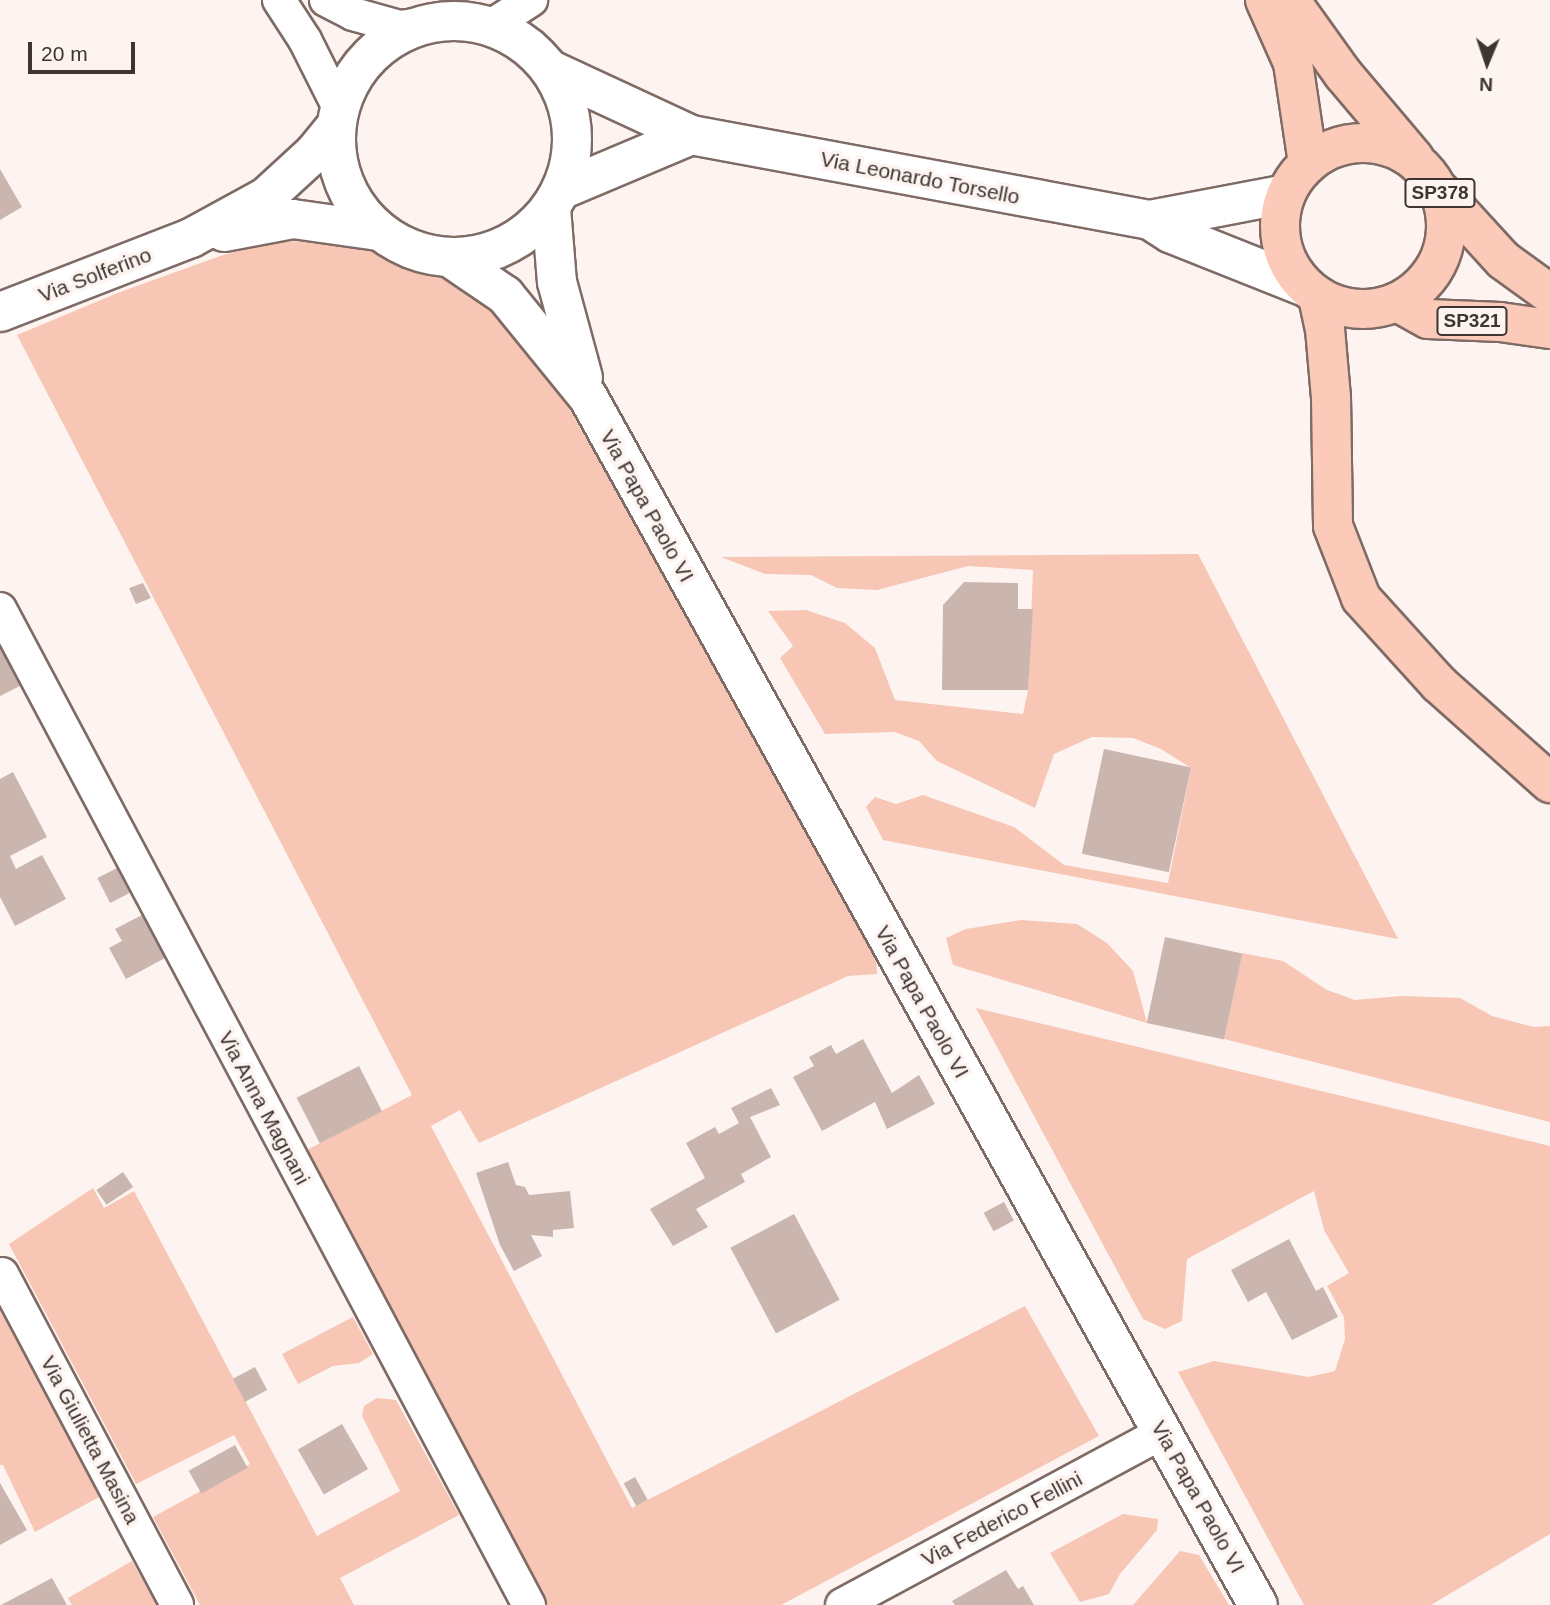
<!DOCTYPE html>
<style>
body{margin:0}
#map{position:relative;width:1550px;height:1605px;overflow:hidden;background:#fdf4f1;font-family:Helvetica,sans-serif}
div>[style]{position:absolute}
.green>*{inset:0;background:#f7c6b4}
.building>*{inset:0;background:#cbb6af;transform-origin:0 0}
.roads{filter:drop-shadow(2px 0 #7f6b65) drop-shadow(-2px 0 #7f6b65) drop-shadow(0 2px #7f6b65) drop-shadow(0 -2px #7f6b65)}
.minor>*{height:32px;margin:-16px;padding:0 16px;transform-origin:16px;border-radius:16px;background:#fff}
.tertiary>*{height:38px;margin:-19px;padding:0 19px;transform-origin:19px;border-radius:19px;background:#fff}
.tertiary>.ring{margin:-19px;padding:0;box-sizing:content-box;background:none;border:38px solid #fff;border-radius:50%}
.primary>*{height:38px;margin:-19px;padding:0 19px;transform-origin:19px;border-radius:19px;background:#fccab8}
.primary>.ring{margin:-19px;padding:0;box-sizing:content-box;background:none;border:38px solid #fccab8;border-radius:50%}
span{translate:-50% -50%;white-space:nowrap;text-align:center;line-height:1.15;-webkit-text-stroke:7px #fdf4f1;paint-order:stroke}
.shield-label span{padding:2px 5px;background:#fdf4f1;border:2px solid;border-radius:5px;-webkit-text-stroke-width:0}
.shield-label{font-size:19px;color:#3e3532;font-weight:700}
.street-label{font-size:21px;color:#3e3532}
.north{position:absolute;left:1452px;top:28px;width:70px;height:70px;-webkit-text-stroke:5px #fdf4f1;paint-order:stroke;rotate:182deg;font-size:19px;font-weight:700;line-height:28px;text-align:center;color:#3e3532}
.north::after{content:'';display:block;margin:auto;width:24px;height:32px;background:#3e3532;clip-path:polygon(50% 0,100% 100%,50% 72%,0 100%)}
.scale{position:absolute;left:28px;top:42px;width:107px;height:32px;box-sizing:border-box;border:4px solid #3e3532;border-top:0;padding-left:9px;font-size:21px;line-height:24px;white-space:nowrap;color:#3e3532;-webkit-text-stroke:5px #fdf4f1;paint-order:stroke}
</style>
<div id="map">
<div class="green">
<div style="clip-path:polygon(329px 240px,382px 251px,425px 265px,457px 282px,489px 302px,545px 366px,727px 687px,876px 959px,877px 974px,848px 976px,479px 1143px,460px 1110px,431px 1126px,632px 1508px,1025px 1306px,1099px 1436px,781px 1605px,543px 1605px,303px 1152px,412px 1095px,17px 335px,120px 292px,223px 255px,279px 242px)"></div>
<div style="clip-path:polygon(1198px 554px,1398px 939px,883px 840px,866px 807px,875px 797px,896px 804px,923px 795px,1014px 827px,1064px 865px,1168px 883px,1191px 768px,1161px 749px,1133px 738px,1092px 737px,1054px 754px,1035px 808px,937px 761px,919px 741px,895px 732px,825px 734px,780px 658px,793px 646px,768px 611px,806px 610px,845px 623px,875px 648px,895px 700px,1023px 714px,1028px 690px,1033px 570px,968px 566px,877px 590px,837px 588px,811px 575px,765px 574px,721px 557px)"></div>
<div style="clip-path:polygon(1021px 920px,1077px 924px,1107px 943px,1133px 971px,1147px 1023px,953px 965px,946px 938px,966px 929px)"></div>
<div style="clip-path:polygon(1242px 953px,1283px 961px,1327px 990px,1355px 1000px,1401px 996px,1460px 998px,1492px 1016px,1534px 1027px,1550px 1026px,1550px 1122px,1224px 1039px)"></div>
<div style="clip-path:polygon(976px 1008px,1550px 1146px,1550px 1534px,1431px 1605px,1304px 1605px,1178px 1372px,1214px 1361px,1309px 1377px,1335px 1371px,1345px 1339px,1344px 1317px,1327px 1286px,1349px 1273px,1324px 1230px,1314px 1191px,1187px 1259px,1182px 1321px,1165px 1329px,1143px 1319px)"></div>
<div style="clip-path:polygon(93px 1188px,104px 1208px,134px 1191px,317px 1536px,400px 1491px,362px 1416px,364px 1406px,377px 1398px,396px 1400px,459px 1515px,340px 1578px,354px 1605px,200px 1605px,153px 1517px,250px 1464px,234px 1435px,136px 1484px,9px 1244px)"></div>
<div style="clip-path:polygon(0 1306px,6px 1313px,99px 1497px,35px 1532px,3px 1465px,0 1465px)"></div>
<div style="clip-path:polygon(353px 1317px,373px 1354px,359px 1363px,333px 1366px,298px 1384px,282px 1354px)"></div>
<div style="clip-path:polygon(1123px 1514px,1158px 1519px,1157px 1530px,1120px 1574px,1109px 1594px,1080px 1602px,1050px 1553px)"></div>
<div style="clip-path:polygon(1180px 1551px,1199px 1555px,1229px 1605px,1133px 1605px)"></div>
<div style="clip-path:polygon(132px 1561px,157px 1605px,72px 1605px,68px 1598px)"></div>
</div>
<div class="building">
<div style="clip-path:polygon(0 169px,22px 207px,0 220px)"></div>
<div style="clip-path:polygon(964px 582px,1018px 583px,1018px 609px,1033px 609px,1028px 690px,942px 690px,943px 605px)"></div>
<div style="clip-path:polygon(143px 583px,151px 598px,136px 604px,129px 588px)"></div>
<div style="clip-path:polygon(0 646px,20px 686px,0 696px)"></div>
<div style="left:1104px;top:749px;width:89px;height:107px;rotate:12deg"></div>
<div style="clip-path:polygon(13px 772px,47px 837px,10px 856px,16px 869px,42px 855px,66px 899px,15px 926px,0 897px,0 779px)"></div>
<div style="left:117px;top:868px;width:28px;height:22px;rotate:63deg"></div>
<div style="clip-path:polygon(142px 915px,165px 958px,126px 979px,109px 948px,122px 941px,115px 929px)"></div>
<div style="left:1165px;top:937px;width:79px;height:88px;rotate:12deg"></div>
<div style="clip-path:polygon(863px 1039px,892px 1093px,919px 1075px,935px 1104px,887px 1129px,875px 1102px,822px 1131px,793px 1077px,814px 1066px,809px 1057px,831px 1045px,836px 1054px)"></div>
<div style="left:359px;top:1066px;width:51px;height:70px;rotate:63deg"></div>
<div style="clip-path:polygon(771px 1088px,780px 1105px,750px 1117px,771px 1157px,741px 1174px,745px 1182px,696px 1209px,708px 1227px,673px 1246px,650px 1209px,705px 1178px,686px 1143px,715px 1127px,719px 1134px,739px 1123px,731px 1108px)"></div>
<div style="clip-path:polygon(508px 1162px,516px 1185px,525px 1187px,529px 1195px,570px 1191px,574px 1228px,553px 1230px,553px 1237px,531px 1235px,542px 1256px,514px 1271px,500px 1245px,476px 1173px)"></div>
<div style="left:123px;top:1172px;width:18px;height:32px;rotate:56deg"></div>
<div style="left:1004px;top:1202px;width:21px;height:23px;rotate:62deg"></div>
<div style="left:794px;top:1214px;width:97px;height:72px;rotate:62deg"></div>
<div style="clip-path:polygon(1289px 1239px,1316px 1291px,1323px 1287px,1338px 1317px,1292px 1340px,1266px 1292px,1248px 1302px,1231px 1270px)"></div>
<div style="left:255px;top:1367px;width:26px;height:25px;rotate:62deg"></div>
<div style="left:342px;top:1424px;width:52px;height:51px;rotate:60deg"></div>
<div style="left:235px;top:1445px;width:26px;height:53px;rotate:61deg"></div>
<div style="left:635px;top:1477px;width:26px;height:13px;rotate:61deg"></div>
<div style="clip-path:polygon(0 1483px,27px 1530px,0 1545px)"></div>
<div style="clip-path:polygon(1006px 1570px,1018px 1589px,1023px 1586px,1034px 1605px,955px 1605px,952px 1601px)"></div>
<div style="clip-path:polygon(52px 1578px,67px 1605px,1px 1605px)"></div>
</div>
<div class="roads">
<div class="minor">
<div style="left:279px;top:0;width:48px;rotate:57deg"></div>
<div style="left:305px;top:40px;width:76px;rotate:63.4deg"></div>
<div style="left:326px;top:0;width:30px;rotate:27deg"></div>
<div style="left:353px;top:14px;width:49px;rotate:15.5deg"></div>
<div style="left:400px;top:27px;width:27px;rotate:-8deg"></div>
<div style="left:491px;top:26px;width:48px;rotate:-33deg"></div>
<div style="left:0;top:609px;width:1128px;rotate:62.03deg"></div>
<div style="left:2px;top:1274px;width:374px;rotate:62.1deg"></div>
<div style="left:842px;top:1605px;width:362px;rotate:-28.3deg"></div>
</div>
<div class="tertiary">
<div class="ring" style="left:336px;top:21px;width:198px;height:198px"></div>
<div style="left:551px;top:70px;width:154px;rotate:24.9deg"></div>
<div style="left:691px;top:135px;width:467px;rotate:10.5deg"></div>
<div style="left:1150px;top:220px;width:24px;rotate:33deg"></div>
<div style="left:1170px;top:233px;width:146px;rotate:21.7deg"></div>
<div style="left:561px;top:190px;width:141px;rotate:-22.9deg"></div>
<div style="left:551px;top:208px;width:74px;rotate:85.4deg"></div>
<div style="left:557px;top:282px;width:99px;rotate:74.8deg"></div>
<div style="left:1150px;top:220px;width:138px;rotate:-10.8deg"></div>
<div style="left:224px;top:232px;width:70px;rotate:-10.7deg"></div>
<div style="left:293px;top:219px;width:86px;rotate:8deg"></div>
<div style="left:449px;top:257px;width:68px;rotate:34.2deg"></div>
<div style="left:505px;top:295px;width:132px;rotate:50.9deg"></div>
<div style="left:588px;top:397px;width:1381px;rotate:60.99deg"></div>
<div style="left:0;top:312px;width:205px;rotate:-21.2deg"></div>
<div style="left:191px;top:238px;width:85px;rotate:-28.7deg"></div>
<div style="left:266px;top:197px;width:65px;rotate:-42.5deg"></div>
<div style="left:314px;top:153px;width:33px;rotate:-51deg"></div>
</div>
<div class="primary">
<div style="left:1265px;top:0;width:69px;rotate:66deg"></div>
<div style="left:1293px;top:63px;width:101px;rotate:81.5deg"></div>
<div style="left:1290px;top:0;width:91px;rotate:54.4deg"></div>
<div style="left:1343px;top:74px;width:110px;rotate:49.8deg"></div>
<div class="ring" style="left:1280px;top:143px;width:128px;height:128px"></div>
<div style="left:1440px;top:191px;width:93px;rotate:47.6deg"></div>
<div style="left:1503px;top:260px;width:58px;rotate:35.9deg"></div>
<div style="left:1318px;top:297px;width:33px;rotate:78deg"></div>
<div style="left:1325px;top:329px;width:68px;rotate:85deg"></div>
<div style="left:1331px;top:397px;width:129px;rotate:89.1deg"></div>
<div style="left:1333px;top:526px;width:77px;rotate:68.7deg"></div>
<div style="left:1361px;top:598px;width:116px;rotate:47.8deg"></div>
<div style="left:1439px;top:684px;width:149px;rotate:41.7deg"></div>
<div style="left:1397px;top:302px;width:35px;rotate:29deg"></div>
<div style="left:1428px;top:319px;width:72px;rotate:2.4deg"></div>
<div style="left:1500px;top:322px;width:50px;rotate:8deg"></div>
</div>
</div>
<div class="shield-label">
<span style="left:1440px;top:193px">SP378</span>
<span style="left:1472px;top:321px">SP321</span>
</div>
<div class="street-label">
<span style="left:920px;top:178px;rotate:11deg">Via Leonardo Torsello</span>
<span style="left:95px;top:275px;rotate:-21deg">Via Solferino</span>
<span style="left:647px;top:506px;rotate:61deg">Via Papa Paolo VI</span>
<span style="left:922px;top:1002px;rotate:61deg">Via Papa Paolo VI</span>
<span style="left:264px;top:1108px;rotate:62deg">Via Anna Magnani</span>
<span style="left:90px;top:1440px;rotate:62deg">Via Giulietta Masina</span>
<span style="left:1198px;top:1497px;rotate:61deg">Via Papa Paolo VI</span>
<span style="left:1002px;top:1519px;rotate:-28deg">Via Federico Fellini</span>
</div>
<div class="north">N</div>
<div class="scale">20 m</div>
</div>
